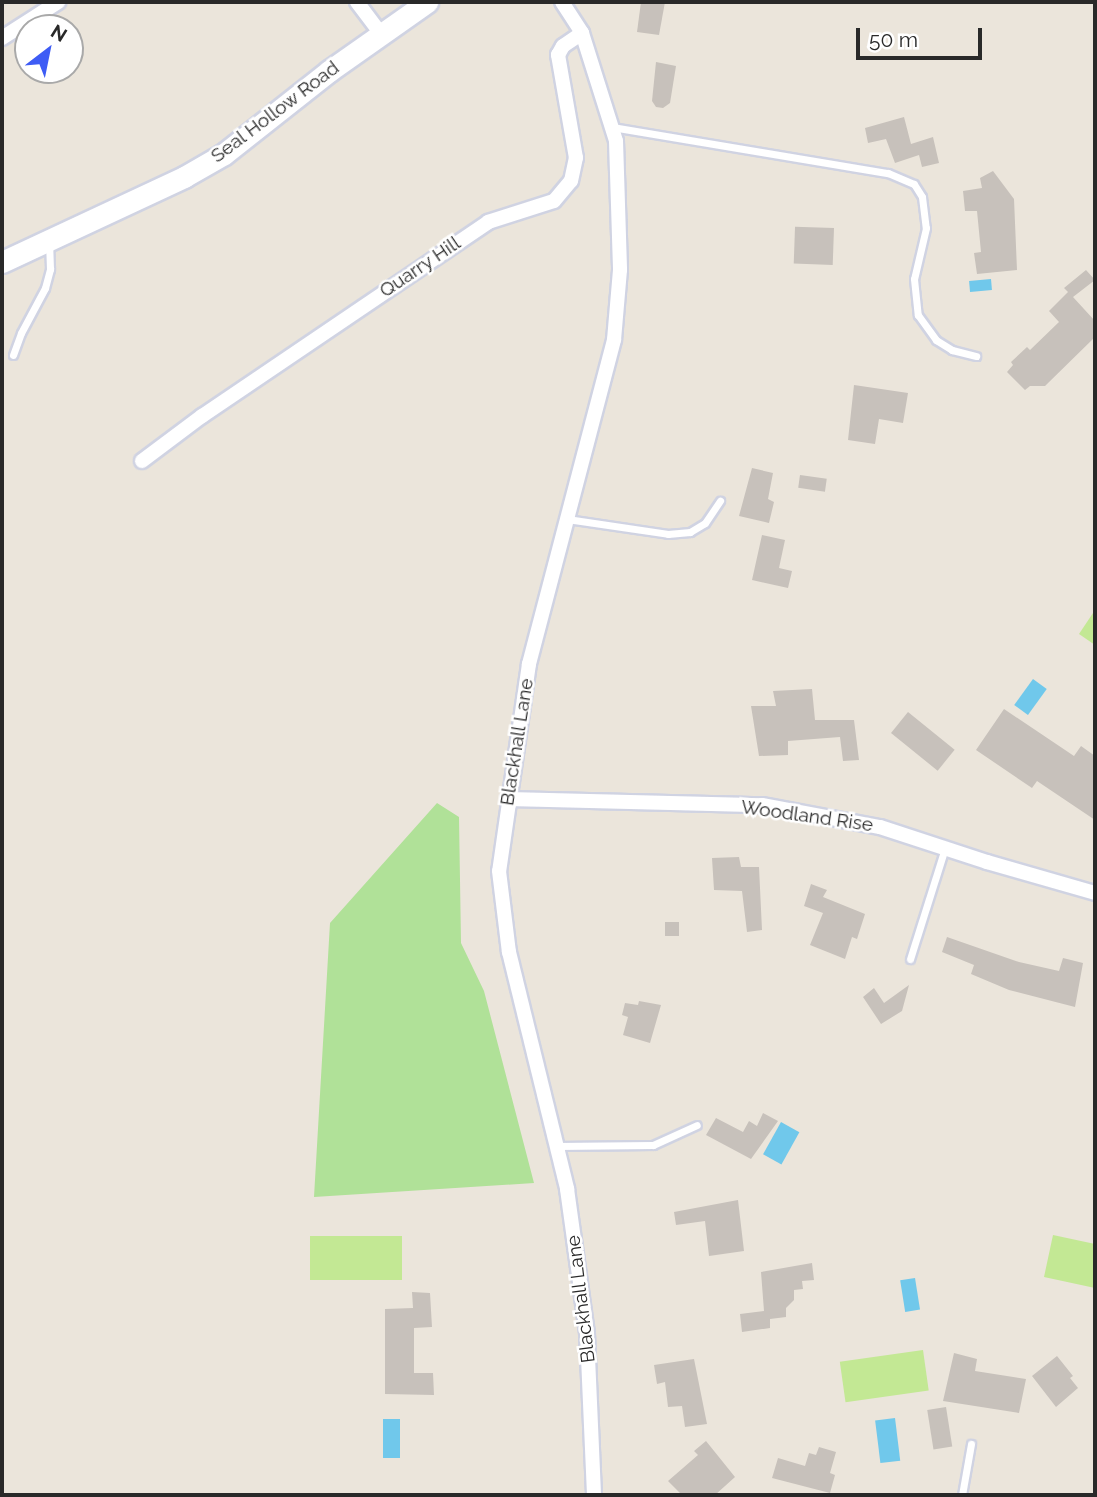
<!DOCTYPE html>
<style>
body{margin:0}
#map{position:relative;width:1097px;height:1497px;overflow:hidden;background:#ebe5db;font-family:Raleway,sans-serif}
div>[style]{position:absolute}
.green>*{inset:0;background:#b0e198}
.pitch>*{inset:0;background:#c3e894;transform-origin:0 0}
.water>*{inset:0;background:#70c8eb;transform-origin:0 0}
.building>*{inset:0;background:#c7c1bb;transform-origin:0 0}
.roads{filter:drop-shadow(2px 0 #d0d3e2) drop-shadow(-2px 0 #d0d3e2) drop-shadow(0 2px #d0d3e2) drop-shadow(0 -2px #d0d3e2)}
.lane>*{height:7px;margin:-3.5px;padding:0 3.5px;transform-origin:3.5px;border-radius:3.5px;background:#fff}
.street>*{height:14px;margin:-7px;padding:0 7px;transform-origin:7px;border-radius:7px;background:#fff}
.secondary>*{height:21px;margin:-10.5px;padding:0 10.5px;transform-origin:10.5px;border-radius:10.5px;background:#fff}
span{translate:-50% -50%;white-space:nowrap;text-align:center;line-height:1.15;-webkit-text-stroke:5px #fff;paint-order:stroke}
.street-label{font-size:19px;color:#292929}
.frame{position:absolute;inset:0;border:4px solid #292929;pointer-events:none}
.north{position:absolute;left:14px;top:14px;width:70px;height:70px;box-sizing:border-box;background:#fff;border:2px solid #a9a9a9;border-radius:50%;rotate:32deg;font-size:19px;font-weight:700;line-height:28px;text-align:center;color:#292929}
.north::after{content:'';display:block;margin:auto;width:24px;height:32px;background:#3e5cf5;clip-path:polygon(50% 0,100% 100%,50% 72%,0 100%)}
.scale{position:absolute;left:856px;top:28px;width:126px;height:32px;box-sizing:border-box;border:4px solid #292929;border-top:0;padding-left:9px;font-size:21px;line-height:24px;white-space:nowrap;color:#292929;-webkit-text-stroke:5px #fff;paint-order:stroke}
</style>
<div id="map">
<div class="green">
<div style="clip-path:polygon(437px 803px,459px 817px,461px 943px,484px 991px,534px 1183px,314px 1197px,330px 923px)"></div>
</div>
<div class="pitch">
<div style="clip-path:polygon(1095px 610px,1095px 645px,1079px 634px)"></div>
<div style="clip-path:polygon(1053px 1235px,1095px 1244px,1095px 1288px,1044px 1277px)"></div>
<div style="left:310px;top:1236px;width:92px;height:44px"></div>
<div style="left:923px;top:1350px;width:41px;height:84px;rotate:82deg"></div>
</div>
<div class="water">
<div style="left:991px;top:279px;width:11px;height:22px;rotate:85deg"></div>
<div style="left:1033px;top:679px;width:17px;height:32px;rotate:36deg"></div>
<div style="left:781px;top:1122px;width:21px;height:37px;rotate:29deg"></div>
<div style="left:915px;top:1278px;width:32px;height:15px;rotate:81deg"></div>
<div style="left:895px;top:1418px;width:43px;height:20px;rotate:83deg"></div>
<div style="left:383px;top:1419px;width:17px;height:39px"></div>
</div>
<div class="building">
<div style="clip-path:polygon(641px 2px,665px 2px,659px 35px,637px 32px)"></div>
<div style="clip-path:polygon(656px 62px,676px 66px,670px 103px,663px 108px,656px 107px,652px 101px)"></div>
<div style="clip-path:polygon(904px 117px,911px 144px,933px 137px,939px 163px,922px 167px,919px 155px,895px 163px,886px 139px,868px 143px,865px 128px)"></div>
<div style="clip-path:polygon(993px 171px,1014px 199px,1017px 270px,977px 274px,974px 253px,981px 252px,977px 211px,965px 211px,963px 191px,982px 188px,980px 178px)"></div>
<div style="left:834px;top:228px;width:37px;height:39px;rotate:92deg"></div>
<div style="clip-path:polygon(1086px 270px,1095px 280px,1073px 297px,1095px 321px,1095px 337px,1045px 386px,1030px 386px,1025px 390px,1007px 372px,1013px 365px,1011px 362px,1027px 347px,1030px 350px,1059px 322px,1049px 311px,1068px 292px,1064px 288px)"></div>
<div style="clip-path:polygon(854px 385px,908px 393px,903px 423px,879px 419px,875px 444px,848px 440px)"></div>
<div style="clip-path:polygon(752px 468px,773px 473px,768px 499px,774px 502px,769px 523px,739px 516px)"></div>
<div style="left:800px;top:475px;width:27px;height:13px;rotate:8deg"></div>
<div style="clip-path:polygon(762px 535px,785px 540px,779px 568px,792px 571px,788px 588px,752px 580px)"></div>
<div style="clip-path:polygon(812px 689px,815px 720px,854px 720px,859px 760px,843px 761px,840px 737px,788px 741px,788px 755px,759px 756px,751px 706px,776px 706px,773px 691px)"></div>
<div style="clip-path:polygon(1004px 709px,1074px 756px,1081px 746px,1095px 756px,1095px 820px,1037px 781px,1032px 788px,976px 750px)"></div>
<div style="left:908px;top:712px;width:60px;height:27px;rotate:39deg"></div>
<div style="clip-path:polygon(739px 857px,741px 867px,759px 867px,762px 930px,747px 932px,742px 891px,714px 890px,712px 858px)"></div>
<div style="clip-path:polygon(811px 884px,827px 890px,823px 897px,865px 914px,857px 939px,852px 937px,845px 959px,810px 945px,823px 913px,804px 906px)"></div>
<div style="left:665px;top:922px;width:14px;height:14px"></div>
<div style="clip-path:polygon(947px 937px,1019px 962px,1059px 971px,1063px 958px,1083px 963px,1075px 1007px,1009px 990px,971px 974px,974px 965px,942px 952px)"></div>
<div style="clip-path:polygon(909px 985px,902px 1011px,881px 1024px,863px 997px,874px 988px,884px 1003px)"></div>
<div style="clip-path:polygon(639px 1001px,661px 1005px,650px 1043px,623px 1035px,628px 1017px,622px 1015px,625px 1003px,638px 1005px)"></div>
<div style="clip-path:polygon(763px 1113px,778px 1121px,751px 1159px,706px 1135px,716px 1118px,743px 1132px,749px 1121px,757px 1126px)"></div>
<div style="clip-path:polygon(738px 1200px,744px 1251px,709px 1256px,705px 1221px,676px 1225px,674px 1212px)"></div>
<div style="clip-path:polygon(812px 1263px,814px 1280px,802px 1281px,803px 1289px,794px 1290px,794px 1300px,786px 1308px,786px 1317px,770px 1319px,770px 1328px,742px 1332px,740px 1314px,764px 1311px,761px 1272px)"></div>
<div style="clip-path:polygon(412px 1292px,430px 1293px,432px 1327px,414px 1328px,414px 1373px,433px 1373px,434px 1395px,385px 1394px,385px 1309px,413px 1308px)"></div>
<div style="clip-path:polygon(954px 1353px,977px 1359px,975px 1371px,1026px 1379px,1019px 1413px,943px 1401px)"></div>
<div style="clip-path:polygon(1057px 1356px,1073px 1376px,1070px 1378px,1078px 1388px,1056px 1407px,1032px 1376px)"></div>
<div style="clip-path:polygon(694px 1359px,707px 1424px,685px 1427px,682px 1406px,668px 1407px,665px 1382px,657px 1384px,654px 1365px)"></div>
<div style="left:946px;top:1407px;width:40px;height:19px;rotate:81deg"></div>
<div style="clip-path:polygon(706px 1441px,735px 1477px,715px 1495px,682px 1495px,668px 1481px,698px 1455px,694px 1451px)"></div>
<div style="clip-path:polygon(819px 1447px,836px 1452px,830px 1473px,835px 1475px,830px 1493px,772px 1478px,778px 1458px,805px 1466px,809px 1453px,816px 1455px)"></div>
</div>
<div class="roads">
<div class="lane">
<div style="left:612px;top:127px;width:280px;rotate:9.5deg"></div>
<div style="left:888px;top:173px;width:28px;rotate:23deg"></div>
<div style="left:914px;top:184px;width:15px;rotate:58deg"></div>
<div style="left:922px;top:197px;width:31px;rotate:83deg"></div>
<div style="left:926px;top:228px;width:52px;rotate:103.2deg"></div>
<div style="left:914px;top:279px;width:36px;rotate:84deg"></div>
<div style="left:918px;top:315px;width:31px;rotate:54deg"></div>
<div style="left:936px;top:340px;width:19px;rotate:32deg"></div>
<div style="left:952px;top:350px;width:25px;rotate:14deg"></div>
<div style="left:13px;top:355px;width:23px;rotate:-70deg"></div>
<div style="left:21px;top:333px;width:51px;rotate:-61.9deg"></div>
<div style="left:45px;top:288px;width:20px;rotate:-75deg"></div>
<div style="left:50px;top:269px;width:27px;rotate:-92deg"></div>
<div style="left:567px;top:519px;width:102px;rotate:8.4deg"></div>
<div style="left:668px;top:534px;width:22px;rotate:-5deg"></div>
<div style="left:690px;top:532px;width:17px;rotate:-31deg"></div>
<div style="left:705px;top:523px;width:27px;rotate:-56deg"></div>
<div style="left:910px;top:959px;width:116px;rotate:-72.5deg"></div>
<div style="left:557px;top:1146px;width:96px;rotate:-0.6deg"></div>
<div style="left:653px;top:1145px;width:48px;rotate:-24.4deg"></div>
<div style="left:962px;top:1495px;width:52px;rotate:-80deg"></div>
</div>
<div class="street">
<div style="left:357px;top:2px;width:39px;rotate:53deg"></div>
<div style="left:562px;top:2px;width:37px;rotate:57deg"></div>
<div style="left:582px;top:33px;width:113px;rotate:72.5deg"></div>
<div style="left:616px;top:141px;width:129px;rotate:88.2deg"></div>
<div style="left:620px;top:270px;width:70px;rotate:94.9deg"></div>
<div style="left:614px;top:340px;width:335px;rotate:104.7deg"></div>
<div style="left:529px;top:664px;width:209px;rotate:98.2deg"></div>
<div style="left:499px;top:871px;width:82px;rotate:83deg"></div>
<div style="left:509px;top:952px;width:244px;rotate:76.2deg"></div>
<div style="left:567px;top:1189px;width:146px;rotate:82.1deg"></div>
<div style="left:587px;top:1334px;width:161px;rotate:87.5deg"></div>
<div style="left:2px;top:38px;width:67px;rotate:-32.7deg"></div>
<div style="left:142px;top:461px;width:75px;rotate:-36.9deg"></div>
<div style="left:202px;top:416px;width:346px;rotate:-34.1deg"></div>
<div style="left:488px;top:222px;width:69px;rotate:-17.7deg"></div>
<div style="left:554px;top:201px;width:26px;rotate:-50deg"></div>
<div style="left:571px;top:181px;width:24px;rotate:-78deg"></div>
<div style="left:576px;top:158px;width:105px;rotate:-99.9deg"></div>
<div style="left:558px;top:55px;width:10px;rotate:-61deg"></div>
<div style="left:563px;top:46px;width:23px;rotate:-34deg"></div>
<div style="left:508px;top:799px;width:254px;rotate:1.4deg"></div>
<div style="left:762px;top:805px;width:120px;rotate:10.6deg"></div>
<div style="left:880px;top:827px;width:113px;rotate:18.1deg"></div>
<div style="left:987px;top:862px;width:112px;rotate:16deg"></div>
</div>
<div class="secondary">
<div style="left:2px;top:262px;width:201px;rotate:-25deg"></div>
<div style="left:184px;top:177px;width:46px;rotate:-29.9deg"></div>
<div style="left:224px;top:154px;width:134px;rotate:-38.3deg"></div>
<div style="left:329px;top:71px;width:120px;rotate:-35.1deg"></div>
</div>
</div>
<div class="street-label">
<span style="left:275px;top:112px;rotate:-37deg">Seal Hollow Road</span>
<span style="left:420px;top:267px;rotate:-34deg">Quarry Hill</span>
<span style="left:517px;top:742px;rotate:-81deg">Blackhall Lane</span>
<span style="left:807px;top:816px;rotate:8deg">Woodland Rise</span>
<span style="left:581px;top:1299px;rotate:-97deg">Blackhall Lane</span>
</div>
<div class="frame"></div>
<div class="north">N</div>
<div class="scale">50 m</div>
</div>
